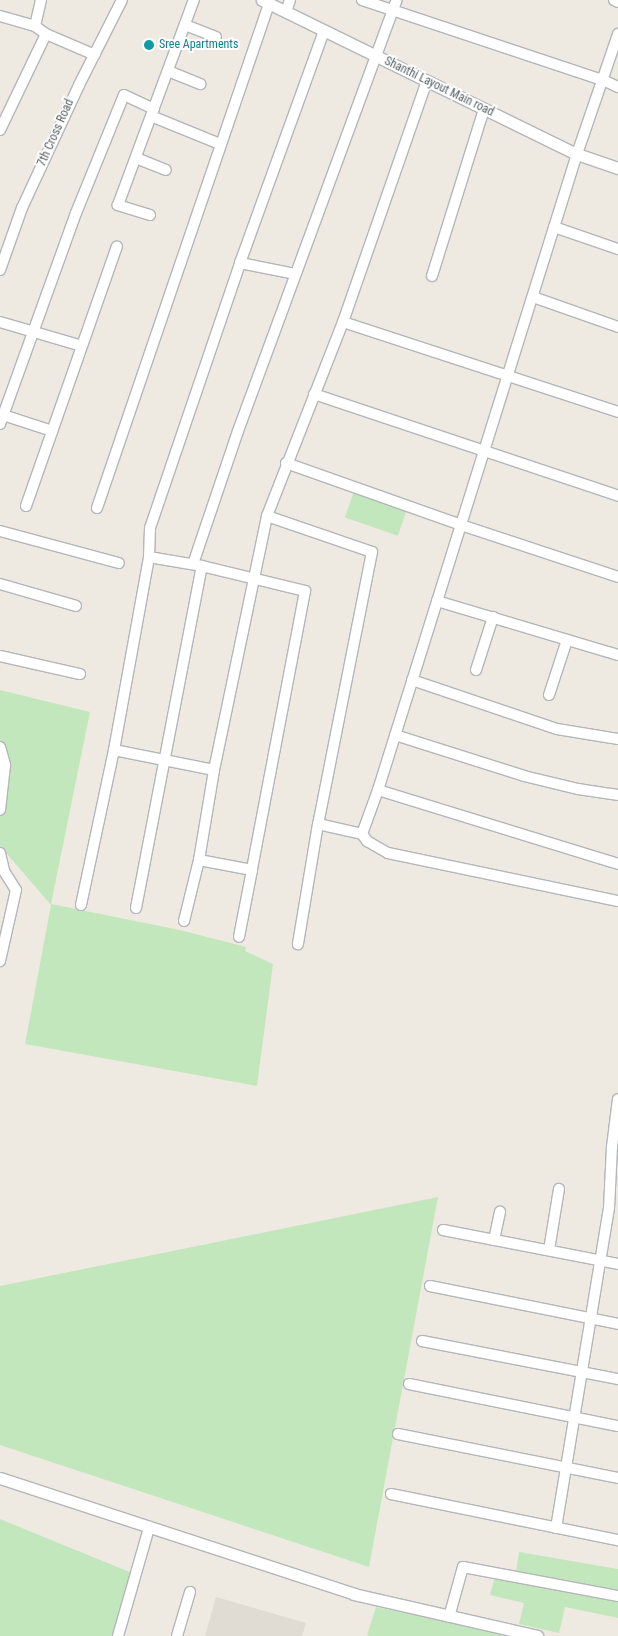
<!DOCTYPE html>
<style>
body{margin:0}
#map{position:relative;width:618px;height:1636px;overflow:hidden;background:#eeeae2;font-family:"Roboto Condensed",sans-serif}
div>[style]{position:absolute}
.education>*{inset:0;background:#e0dbd3}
.green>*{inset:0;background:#c3e7bd;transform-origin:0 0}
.roads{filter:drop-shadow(1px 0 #b3b6ba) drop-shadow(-1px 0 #b3b6ba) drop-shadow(0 1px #b3b6ba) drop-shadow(0 -1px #b3b6ba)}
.minor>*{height:10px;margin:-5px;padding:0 5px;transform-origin:5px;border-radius:5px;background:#fff}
.tertiary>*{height:11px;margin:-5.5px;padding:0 5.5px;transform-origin:5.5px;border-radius:5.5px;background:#fff}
.dots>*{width:14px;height:14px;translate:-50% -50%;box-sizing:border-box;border:2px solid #fff;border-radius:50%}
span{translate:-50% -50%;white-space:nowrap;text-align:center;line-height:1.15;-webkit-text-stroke:4px #fff;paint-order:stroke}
.culture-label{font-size:12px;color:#0d838f}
.left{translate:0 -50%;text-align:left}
.street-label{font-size:12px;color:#5a6064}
</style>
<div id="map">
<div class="education">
<div style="clip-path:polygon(216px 1597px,306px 1623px,302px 1636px,205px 1636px)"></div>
</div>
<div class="green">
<div style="left:354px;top:491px;width:56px;height:28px;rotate:19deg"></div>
<div style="clip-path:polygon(0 690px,90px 712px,51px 904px,180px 930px,246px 947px,245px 951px,273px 964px,257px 1086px,25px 1044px,51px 905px,7px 854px,0 853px)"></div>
<div style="clip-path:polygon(438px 1197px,369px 1567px,0 1445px,0 1286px)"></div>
<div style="clip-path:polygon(0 1519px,132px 1573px,113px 1636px,0 1636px)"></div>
<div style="clip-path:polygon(519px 1552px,618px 1569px,618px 1618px,565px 1607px,559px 1633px,519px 1624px,524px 1603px,490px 1595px,497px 1569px,516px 1572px)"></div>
<div style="clip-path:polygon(376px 1607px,508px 1634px,507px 1636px,369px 1636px,367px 1635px)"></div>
</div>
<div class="roads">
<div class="minor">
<div style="left:362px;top:0;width:254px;rotate:18.4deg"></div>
<div style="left:603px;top:80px;width:17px;rotate:25deg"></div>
<div style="left:614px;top:0;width:4px;rotate:27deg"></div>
<div style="left:286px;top:12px;width:13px;rotate:-72deg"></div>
<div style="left:0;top:16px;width:36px;rotate:16deg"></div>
<div style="left:35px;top:26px;width:14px;rotate:36deg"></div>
<div style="left:46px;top:34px;width:53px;rotate:23.2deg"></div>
<div style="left:185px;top:25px;width:33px;rotate:21deg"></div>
<div style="left:35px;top:26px;width:27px;rotate:-77deg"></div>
<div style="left:168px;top:71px;width:35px;rotate:22deg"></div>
<div style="left:151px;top:116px;width:74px;rotate:22.1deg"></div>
<div style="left:0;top:130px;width:106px;rotate:-64.4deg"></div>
<div style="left:136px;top:158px;width:32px;rotate:22deg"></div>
<div style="left:150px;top:215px;width:34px;rotate:-163deg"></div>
<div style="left:118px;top:205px;width:219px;rotate:-69.7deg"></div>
<div style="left:554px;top:227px;width:68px;rotate:19deg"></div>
<div style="left:240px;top:263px;width:56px;rotate:11.3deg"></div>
<div style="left:0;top:270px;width:66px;rotate:-70.5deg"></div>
<div style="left:22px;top:208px;width:136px;rotate:-65.1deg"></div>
<div style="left:79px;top:85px;width:95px;rotate:-63.2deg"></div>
<div style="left:432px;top:276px;width:175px;rotate:-72.7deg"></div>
<div style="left:533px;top:297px;width:90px;rotate:19.4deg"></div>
<div style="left:0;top:322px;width:85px;rotate:16.3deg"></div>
<div style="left:343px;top:322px;width:289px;rotate:18.1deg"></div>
<div style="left:314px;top:394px;width:321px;rotate:18.5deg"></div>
<div style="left:0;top:414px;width:55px;rotate:18.1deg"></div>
<div style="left:0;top:424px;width:224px;rotate:-70.2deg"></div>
<div style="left:76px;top:213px;width:127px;rotate:-67.9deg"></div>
<div style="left:124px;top:95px;width:33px;rotate:25deg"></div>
<div style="left:286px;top:463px;width:186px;rotate:19.5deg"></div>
<div style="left:461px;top:525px;width:165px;rotate:18.3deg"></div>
<div style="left:26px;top:506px;width:275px;rotate:-70.7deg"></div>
<div style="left:97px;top:508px;width:533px;rotate:-71.16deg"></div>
<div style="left:267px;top:516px;width:111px;rotate:18.9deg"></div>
<div style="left:372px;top:552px;width:277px;rotate:101.2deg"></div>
<div style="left:318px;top:824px;width:122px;rotate:99.5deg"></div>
<div style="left:0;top:531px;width:123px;rotate:15.1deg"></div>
<div style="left:149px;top:557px;width:29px;rotate:-88deg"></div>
<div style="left:150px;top:528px;width:280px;rotate:-71.2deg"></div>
<div style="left:240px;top:263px;width:247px;rotate:-70.1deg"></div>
<div style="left:193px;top:564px;width:140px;rotate:-71.3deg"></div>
<div style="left:238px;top:431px;width:459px;rotate:-69.8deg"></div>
<div style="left:0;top:584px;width:79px;rotate:16.1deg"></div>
<div style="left:437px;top:601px;width:189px;rotate:16.6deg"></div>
<div style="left:0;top:656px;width:82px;rotate:12.7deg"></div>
<div style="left:476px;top:670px;width:56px;rotate:-72.2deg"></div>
<div style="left:412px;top:680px;width:153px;rotate:18.7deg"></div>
<div style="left:557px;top:729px;width:62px;rotate:9.3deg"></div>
<div style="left:549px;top:695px;width:58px;rotate:-71.9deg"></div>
<div style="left:395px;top:735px;width:135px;rotate:17.6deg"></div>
<div style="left:524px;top:776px;width:56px;rotate:13.5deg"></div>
<div style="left:578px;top:789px;width:40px;rotate:8.5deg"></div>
<div style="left:0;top:747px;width:19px;rotate:74deg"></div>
<div style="left:5px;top:765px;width:45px;rotate:96.3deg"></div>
<div style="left:114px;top:750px;width:102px;rotate:11.3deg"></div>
<div style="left:378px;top:790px;width:251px;rotate:17.1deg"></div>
<div style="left:318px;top:824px;width:45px;rotate:12.8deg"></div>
<div style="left:362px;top:834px;width:47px;rotate:-70deg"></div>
<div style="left:378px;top:790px;width:666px;rotate:-72.63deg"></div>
<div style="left:577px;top:154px;width:127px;rotate:-71.1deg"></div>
<div style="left:362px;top:834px;width:9px;rotate:54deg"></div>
<div style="left:367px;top:841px;width:24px;rotate:30deg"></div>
<div style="left:388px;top:853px;width:235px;rotate:11.8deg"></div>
<div style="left:0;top:853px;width:18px;rotate:77deg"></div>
<div style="left:4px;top:871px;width:22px;rotate:58deg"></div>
<div style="left:16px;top:890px;width:73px;rotate:102.7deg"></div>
<div style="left:199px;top:860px;width:91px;rotate:-80.5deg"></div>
<div style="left:214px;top:770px;width:259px;rotate:-78.2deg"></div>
<div style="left:267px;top:516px;width:208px;rotate:-68.6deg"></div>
<div style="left:343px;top:322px;width:255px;rotate:-70.8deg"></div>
<div style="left:81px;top:905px;width:158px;rotate:-78deg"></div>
<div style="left:114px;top:750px;width:196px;rotate:-79.7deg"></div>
<div style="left:149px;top:557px;width:54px;rotate:9.6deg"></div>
<div style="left:202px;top:566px;width:106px;rotate:13.6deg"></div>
<div style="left:305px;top:591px;width:284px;rotate:100.8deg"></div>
<div style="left:136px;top:908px;width:348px;rotate:-79.1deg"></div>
<div style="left:184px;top:921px;width:63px;rotate:-76.2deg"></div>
<div style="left:199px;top:860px;width:54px;rotate:10.7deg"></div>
<div style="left:252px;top:870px;width:68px;rotate:101deg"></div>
<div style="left:443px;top:1230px;width:178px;rotate:11deg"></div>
<div style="left:494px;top:1240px;width:29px;rotate:-78deg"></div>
<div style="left:549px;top:1250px;width:62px;rotate:-80.7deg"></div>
<div style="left:430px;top:1286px;width:192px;rotate:11.4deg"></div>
<div style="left:422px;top:1341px;width:200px;rotate:11deg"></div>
<div style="left:409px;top:1384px;width:213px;rotate:11.4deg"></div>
<div style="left:398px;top:1434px;width:224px;rotate:11.3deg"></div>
<div style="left:391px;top:1494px;width:232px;rotate:11.5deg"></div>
<div style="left:556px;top:1528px;width:324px;rotate:-80.6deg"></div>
<div style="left:609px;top:1208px;width:61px;rotate:-87.2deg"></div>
<div style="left:612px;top:1147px;width:48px;rotate:-82.9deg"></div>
<div style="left:449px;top:1617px;width:52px;rotate:-74.4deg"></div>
<div style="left:463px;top:1567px;width:158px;rotate:10.6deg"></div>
<div style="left:118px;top:1636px;width:112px;rotate:-74deg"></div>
<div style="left:177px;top:1636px;width:46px;rotate:-73.5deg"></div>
</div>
<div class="tertiary">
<div style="left:262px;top:0;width:351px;rotate:26.1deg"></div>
<div style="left:577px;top:154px;width:43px;rotate:18.9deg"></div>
<div style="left:0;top:1478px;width:373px;rotate:18.1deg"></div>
<div style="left:354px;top:1594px;width:188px;rotate:12.9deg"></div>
</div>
</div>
<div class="dots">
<div style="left:149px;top:45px;background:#0f9aa8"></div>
</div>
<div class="culture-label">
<span class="left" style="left:159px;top:45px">Sree Apartments</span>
</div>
<div class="street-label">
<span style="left:439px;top:87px;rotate:26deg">Shanthi Layout Main road</span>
<span style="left:56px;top:133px;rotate:-66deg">7th Cross Road</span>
</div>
</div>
